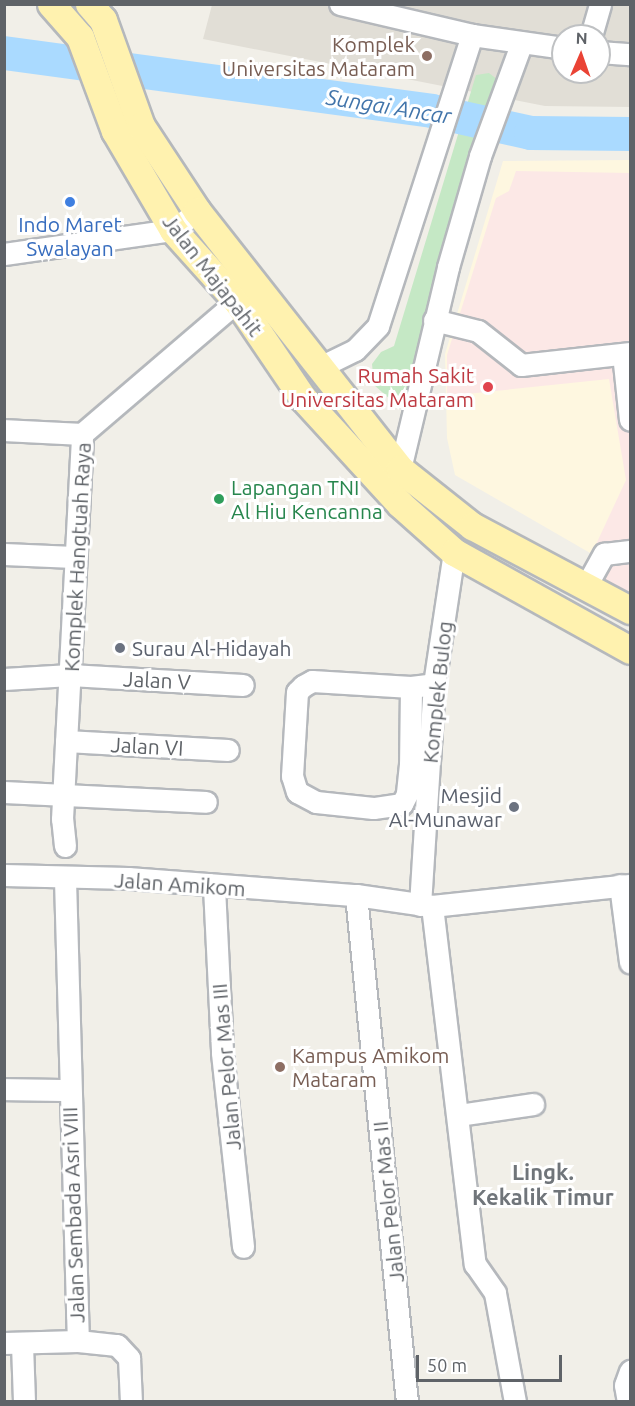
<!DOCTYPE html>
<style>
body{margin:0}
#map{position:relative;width:635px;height:1406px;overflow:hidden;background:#f1efe8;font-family:Ubuntu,sans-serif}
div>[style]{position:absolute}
.commercial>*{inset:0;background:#fef7e0}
.education>*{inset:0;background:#e1ded6}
.medical>*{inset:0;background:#fce8e6}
.green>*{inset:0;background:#c5e8c5}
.river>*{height:34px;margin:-17px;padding:0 17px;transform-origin:17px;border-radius:17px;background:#aadaff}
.roads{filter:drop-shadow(2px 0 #b5b8bc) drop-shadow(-2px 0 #b5b8bc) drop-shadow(0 2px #b5b8bc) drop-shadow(0 -2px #b5b8bc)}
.minor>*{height:21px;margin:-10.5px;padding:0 10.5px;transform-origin:10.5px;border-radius:10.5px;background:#fff}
.major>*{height:27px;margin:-13.5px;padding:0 13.5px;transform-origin:13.5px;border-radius:13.5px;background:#fff2af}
.dots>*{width:16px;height:16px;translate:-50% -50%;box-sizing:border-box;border:3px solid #fff;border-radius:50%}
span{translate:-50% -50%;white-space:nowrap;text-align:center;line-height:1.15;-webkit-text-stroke:6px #fff;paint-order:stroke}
.education-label{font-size:21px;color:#785e54}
.right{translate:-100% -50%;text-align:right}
.left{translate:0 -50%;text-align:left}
.shop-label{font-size:21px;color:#366cbe}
.street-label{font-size:21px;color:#5f6368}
.health-label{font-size:21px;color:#be3a42}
.leisure-label{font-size:21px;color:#27864d}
.worship-label{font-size:21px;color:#5b616d}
.water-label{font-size:22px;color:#4174aa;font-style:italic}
.neighbourhood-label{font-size:22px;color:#70757a;font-weight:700}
.frame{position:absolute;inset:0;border:6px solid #5f6368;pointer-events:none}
.north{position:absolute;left:551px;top:24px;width:60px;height:60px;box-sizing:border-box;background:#fff;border:2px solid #bfc1c3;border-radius:50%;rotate:2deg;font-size:16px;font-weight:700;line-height:24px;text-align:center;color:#5f6368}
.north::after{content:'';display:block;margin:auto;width:21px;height:27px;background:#ea4335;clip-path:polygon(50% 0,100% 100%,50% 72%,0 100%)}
.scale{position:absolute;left:416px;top:1355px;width:146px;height:27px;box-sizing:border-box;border:3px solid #5f6368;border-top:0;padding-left:8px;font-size:18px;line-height:21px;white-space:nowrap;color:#5f6368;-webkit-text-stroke:4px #fff;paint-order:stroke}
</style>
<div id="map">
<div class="commercial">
<div style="clip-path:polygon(630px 160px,630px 576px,455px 475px,447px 438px,445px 354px,503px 161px)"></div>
</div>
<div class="education">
<div style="clip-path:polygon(evenodd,212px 5px,630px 5px,630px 107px,545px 106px,203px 39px,212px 5px,563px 36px,599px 36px,599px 72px,563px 72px,563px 36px)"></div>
</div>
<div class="medical">
<div style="clip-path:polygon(516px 171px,630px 173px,630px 595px,585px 568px,626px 480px,609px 379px,447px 396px,447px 355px,496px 198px,509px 191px)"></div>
</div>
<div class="green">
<div style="clip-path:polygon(489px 73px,498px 80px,412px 396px,390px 399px,374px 385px,372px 364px,381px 352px,394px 346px,476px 75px)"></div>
</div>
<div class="river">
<div style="left:4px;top:53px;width:432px;rotate:7.7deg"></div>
<div style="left:432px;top:111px;width:101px;rotate:12.5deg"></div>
<div style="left:531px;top:133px;width:99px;rotate:0.6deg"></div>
</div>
<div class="roads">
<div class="minor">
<div style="left:340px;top:4px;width:136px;rotate:13.2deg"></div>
<div style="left:472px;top:35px;width:92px;rotate:8.1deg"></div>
<div style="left:591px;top:36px;width:33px;rotate:-74deg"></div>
<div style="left:599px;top:52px;width:31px;rotate:4deg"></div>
<div style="left:4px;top:254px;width:171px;rotate:-8.1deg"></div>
<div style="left:173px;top:230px;width:31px;rotate:-38deg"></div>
<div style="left:434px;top:320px;width:45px;rotate:14deg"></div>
<div style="left:478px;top:331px;width:55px;rotate:38.3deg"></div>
<div style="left:521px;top:365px;width:110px;rotate:-6.3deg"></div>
<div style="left:623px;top:354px;width:66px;rotate:83.9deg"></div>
<div style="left:320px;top:367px;width:39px;rotate:-26deg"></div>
<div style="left:355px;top:350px;width:33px;rotate:-46deg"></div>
<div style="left:378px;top:326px;width:306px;rotate:-72.1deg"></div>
<div style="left:4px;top:430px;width:78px;rotate:2.9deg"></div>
<div style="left:400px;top:469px;width:208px;rotate:-76.6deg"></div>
<div style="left:448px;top:267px;width:116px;rotate:-73.9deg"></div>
<div style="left:480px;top:156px;width:121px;rotate:-69.8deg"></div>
<div style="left:4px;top:554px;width:70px;rotate:2.5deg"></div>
<div style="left:586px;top:586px;width:37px;rotate:-61deg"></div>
<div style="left:604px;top:554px;width:26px;rotate:-7deg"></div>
<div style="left:4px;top:679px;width:66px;rotate:-3.5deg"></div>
<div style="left:70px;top:675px;width:173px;rotate:3.3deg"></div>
<div style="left:411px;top:687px;width:77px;rotate:90.7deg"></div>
<div style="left:410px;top:764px;width:30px;rotate:96deg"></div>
<div style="left:407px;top:794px;width:11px;rotate:117deg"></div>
<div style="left:402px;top:804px;width:29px;rotate:172deg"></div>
<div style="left:373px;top:808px;width:57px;rotate:-174deg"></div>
<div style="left:316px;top:802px;width:21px;rotate:-152deg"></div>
<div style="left:297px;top:792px;width:17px;rotate:-107deg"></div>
<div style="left:292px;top:776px;width:84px;rotate:-86.6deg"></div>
<div style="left:297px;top:692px;width:8px;rotate:-45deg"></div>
<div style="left:303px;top:686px;width:10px;rotate:-29deg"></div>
<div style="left:312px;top:681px;width:99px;rotate:3.5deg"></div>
<div style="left:411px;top:687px;width:23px;rotate:-7deg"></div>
<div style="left:66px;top:741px;width:162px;rotate:3.2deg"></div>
<div style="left:4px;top:792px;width:202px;rotate:2.8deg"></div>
<div style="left:65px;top:846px;width:27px;rotate:-96deg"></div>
<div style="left:62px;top:819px;width:386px;rotate:-87deg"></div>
<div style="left:82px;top:434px;width:204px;rotate:-40.6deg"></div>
<div style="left:4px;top:875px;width:124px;rotate:1.4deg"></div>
<div style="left:128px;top:878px;width:229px;rotate:4.3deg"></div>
<div style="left:356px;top:895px;width:77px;rotate:8.2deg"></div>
<div style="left:432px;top:906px;width:199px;rotate:-6.1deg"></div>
<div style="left:65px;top:879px;width:462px;rotate:88.4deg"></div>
<div style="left:620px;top:885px;width:78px;rotate:82.6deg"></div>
<div style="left:214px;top:887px;width:166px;rotate:87.2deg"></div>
<div style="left:222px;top:1053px;width:195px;rotate:83.8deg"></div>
<div style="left:356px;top:895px;width:510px;rotate:84.26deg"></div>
<div style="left:420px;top:905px;width:221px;rotate:-86.4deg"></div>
<div style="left:434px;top:684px;width:134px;rotate:-81.4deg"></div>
<div style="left:432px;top:906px;width:361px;rotate:83.2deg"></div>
<div style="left:475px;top:1264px;width:35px;rotate:55deg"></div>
<div style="left:495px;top:1293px;width:111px;rotate:79.6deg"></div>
<div style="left:4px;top:1089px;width:64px;rotate:0.9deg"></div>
<div style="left:458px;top:1115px;width:76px;rotate:-8.3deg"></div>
<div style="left:4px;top:1343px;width:74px;rotate:-1.5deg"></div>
<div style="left:78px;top:1341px;width:39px;rotate:6deg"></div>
<div style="left:117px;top:1345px;width:18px;rotate:47deg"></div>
<div style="left:129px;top:1358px;width:44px;rotate:87.4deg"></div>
<div style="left:22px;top:1344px;width:58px;rotate:88deg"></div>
<div style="left:628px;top:1402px;width:17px;rotate:-100deg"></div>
<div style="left:625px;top:1385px;width:15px;rotate:-70deg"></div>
</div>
<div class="major">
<div style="left:51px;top:4px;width:44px;rotate:48.7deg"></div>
<div style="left:80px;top:37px;width:100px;rotate:69.6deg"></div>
<div style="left:115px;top:131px;width:115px;rotate:59.6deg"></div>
<div style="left:173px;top:230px;width:96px;rotate:48deg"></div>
<div style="left:237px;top:301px;width:116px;rotate:55.9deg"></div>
<div style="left:302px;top:397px;width:145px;rotate:47.5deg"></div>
<div style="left:400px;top:504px;width:72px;rotate:41.6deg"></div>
<div style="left:454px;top:552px;width:201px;rotate:29.1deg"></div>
<div style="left:89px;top:4px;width:21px;rotate:49deg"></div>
<div style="left:103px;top:20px;width:113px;rotate:70.3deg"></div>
<div style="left:141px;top:126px;width:102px;rotate:56.6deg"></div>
<div style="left:197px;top:211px;width:328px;rotate:51.8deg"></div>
<div style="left:400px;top:469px;width:92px;rotate:38.4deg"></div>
<div style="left:472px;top:526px;width:179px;rotate:28deg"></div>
</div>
</div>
<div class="dots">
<div style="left:427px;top:56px;background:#8d6e63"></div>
<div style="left:70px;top:202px;background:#3f7fe0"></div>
<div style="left:488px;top:387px;background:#e0444e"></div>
<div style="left:219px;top:499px;background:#2e9e5b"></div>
<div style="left:120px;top:648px;background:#6b7280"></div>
<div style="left:514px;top:807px;background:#6b7280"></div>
<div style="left:280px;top:1067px;background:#8d6e63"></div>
</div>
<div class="education-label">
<span class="right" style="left:415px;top:56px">Komplek<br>Universitas Mataram</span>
<span class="left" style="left:292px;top:1067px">Kampus Amikom<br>Mataram</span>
</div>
<div class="shop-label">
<span style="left:70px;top:236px">Indo Maret<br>Swalayan</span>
</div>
<div class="street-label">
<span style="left:213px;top:275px;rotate:52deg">Jalan Majapahit</span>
<span style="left:77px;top:557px;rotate:-87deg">Komplek Hangtuah Raya</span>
<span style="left:157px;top:680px;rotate:3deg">Jalan V</span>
<span style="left:437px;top:692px;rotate:-84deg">Komplek Bulog</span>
<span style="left:147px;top:746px;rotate:3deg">Jalan VI</span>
<span style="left:180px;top:884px;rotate:4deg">Jalan Amikom</span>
<span style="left:226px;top:1067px;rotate:-95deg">Jalan Pelor Mas III</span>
<span style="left:388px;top:1202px;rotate:-96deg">Jalan Pelor Mas II</span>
<span style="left:73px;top:1215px;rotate:-92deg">Jalan Sembada Asri VIII</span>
</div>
<div class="health-label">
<span class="right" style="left:474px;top:387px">Rumah Sakit<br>Universitas Mataram</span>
</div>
<div class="leisure-label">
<span class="left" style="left:231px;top:499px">Lapangan TNI<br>Al Hiu Kencanna</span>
</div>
<div class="worship-label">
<span class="left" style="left:132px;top:648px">Surau Al-Hidayah</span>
<span class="right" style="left:502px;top:807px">Mesjid<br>Al-Munawar</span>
</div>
<div class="water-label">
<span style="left:389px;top:106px;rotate:9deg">Sungai Ancar</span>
</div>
<div class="neighbourhood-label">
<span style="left:543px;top:1184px">Lingk.<br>Kekalik Timur</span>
</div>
<div class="frame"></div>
<div class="north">N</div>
<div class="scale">50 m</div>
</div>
